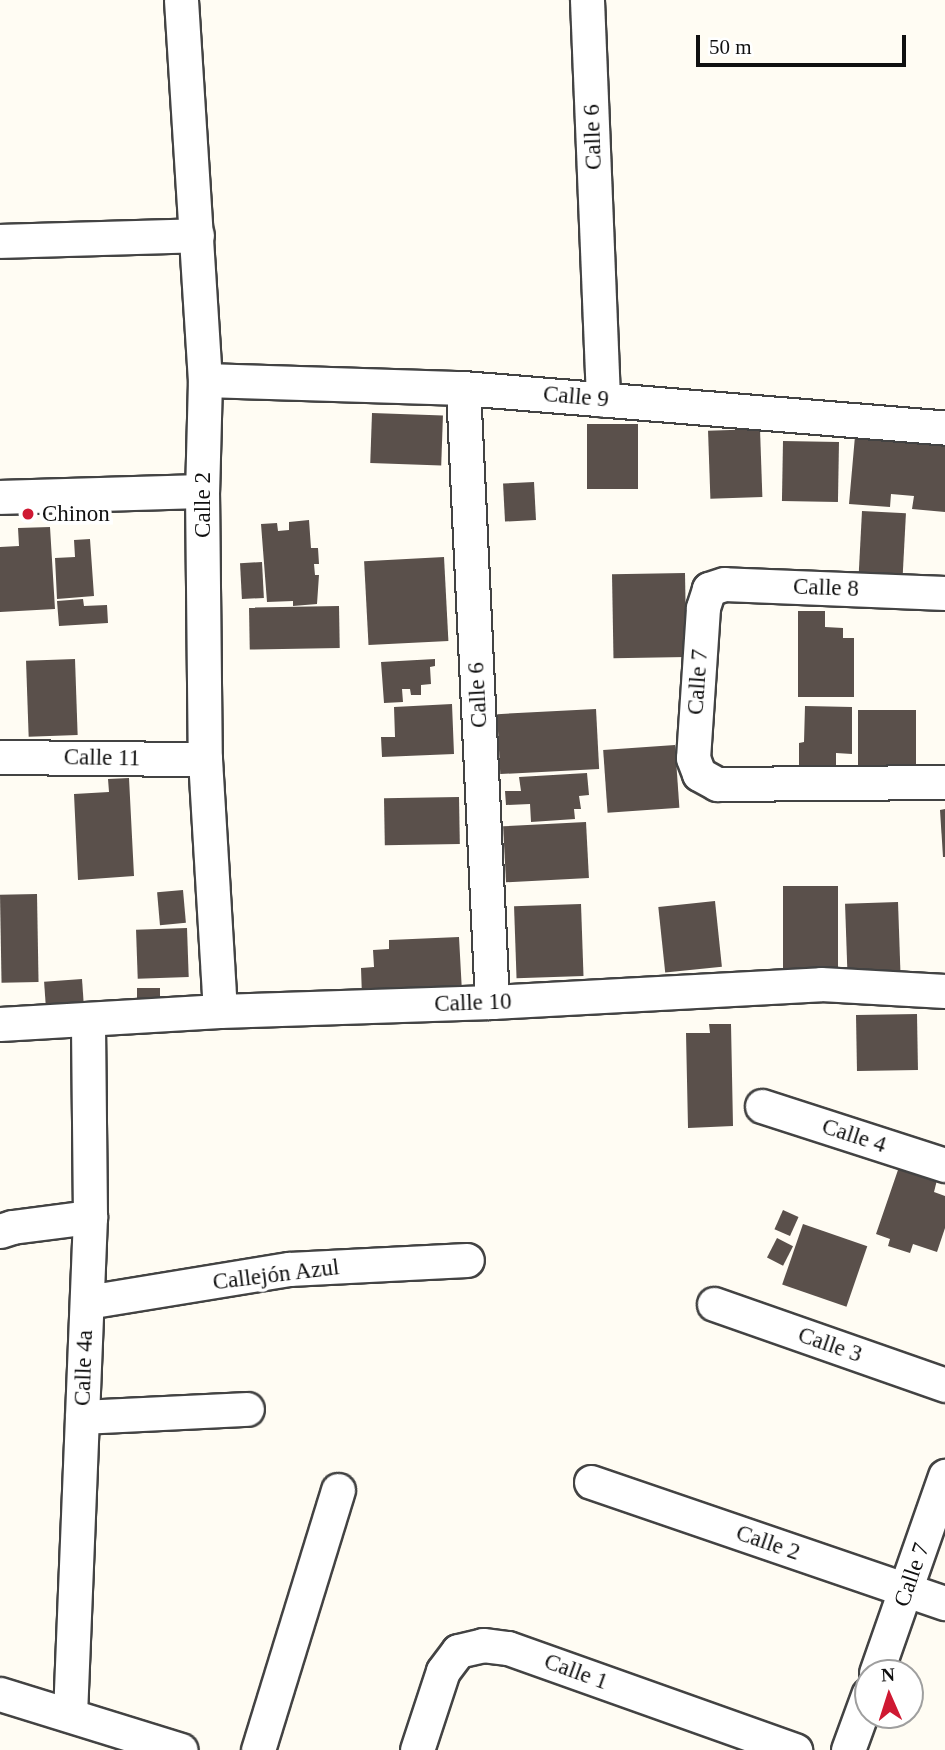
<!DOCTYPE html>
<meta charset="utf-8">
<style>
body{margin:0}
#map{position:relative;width:945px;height:1750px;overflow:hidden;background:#fffcf3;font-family:"Times New Roman",serif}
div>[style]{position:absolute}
.building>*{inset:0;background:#5a504b;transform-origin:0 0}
.roads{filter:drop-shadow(2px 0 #434343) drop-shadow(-2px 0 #434343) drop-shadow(0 2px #434343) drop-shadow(0 -2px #434343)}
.street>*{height:33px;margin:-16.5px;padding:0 16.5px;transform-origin:16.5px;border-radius:16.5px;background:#fff}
.dots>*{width:19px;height:19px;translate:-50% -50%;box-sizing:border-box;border:4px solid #fff;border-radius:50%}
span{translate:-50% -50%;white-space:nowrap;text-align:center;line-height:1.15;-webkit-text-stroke:7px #fff;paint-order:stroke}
.street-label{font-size:23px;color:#101010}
.poi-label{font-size:23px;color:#101010}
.left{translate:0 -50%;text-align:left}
.north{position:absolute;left:854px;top:1659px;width:70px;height:70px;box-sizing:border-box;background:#fff;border:2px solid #9f9f9f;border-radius:50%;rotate:357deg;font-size:19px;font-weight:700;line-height:28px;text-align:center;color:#101010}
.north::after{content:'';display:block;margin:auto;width:24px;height:32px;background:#cf1932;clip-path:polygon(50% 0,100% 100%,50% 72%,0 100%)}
.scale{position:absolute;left:696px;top:35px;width:210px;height:32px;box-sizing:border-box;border:4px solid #101010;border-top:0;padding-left:9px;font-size:21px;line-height:24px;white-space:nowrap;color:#101010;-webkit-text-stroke:5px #fff;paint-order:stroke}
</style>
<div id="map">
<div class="building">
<div style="left:372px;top:413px;width:71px;height:50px;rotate:2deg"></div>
<div style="left:587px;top:424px;width:51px;height:65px"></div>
<div style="left:760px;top:429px;width:68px;height:52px;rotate:88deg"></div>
<div style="clip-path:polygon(855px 436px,945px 443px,945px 512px,912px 509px,914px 496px,891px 494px,890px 507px,849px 504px)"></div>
<div style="left:783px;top:441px;width:56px;height:60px;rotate:1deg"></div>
<div style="left:534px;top:482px;width:38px;height:31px;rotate:87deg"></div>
<div style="left:862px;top:511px;width:44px;height:68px;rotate:3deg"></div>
<div style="clip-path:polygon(309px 520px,311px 548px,318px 548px,319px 564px,314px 564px,315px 575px,319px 575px,317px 604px,293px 606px,293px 601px,267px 602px,261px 524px,277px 523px,278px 531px,289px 530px,289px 522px)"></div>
<div style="clip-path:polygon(50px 527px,55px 609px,0 612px,0 547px,19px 546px,18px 528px)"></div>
<div style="clip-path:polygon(90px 539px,94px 596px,57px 599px,55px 558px,75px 557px,74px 540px)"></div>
<div style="left:444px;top:557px;width:84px;height:80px;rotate:87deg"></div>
<div style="left:262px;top:562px;width:36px;height:22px;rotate:87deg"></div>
<div style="left:685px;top:573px;width:84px;height:73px;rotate:89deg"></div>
<div style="clip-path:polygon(83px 599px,84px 606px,107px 605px,108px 623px,59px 626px,57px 601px)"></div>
<div style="left:339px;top:606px;width:42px;height:90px;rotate:89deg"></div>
<div style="clip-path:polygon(798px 611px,825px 611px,825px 627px,843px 628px,843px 638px,854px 638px,854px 697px,798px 697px)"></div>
<div style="left:75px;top:659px;width:76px;height:49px;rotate:88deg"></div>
<div style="clip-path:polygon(435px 659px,435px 666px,430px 667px,431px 684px,421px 685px,421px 695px,411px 695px,410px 689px,402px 689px,403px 702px,384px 703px,381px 662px)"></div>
<div style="clip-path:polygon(452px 704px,454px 754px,382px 757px,381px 737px,395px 737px,394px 707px)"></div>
<div style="clip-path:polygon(805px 706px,852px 707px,852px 754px,836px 753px,836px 774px,799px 774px,799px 743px,804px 742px)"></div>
<div style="left:596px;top:709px;width:60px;height:99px;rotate:87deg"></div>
<div style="left:858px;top:710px;width:58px;height:63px"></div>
<div style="left:675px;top:745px;width:63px;height:72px;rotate:86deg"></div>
<div style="clip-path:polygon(587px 773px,589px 795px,579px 796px,581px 809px,574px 809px,575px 819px,531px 822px,530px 804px,506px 805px,505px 791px,521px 791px,519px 777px)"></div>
<div style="clip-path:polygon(129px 778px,134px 876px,78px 880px,74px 794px,109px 792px,108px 779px)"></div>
<div style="left:459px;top:797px;width:47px;height:75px;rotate:89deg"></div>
<div style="clip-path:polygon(945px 809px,945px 857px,943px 857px,940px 810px)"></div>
<div style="left:586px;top:822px;width:56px;height:83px;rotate:87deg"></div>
<div style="left:838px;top:886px;width:82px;height:55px;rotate:90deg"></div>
<div style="left:183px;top:890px;width:33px;height:26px;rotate:85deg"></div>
<div style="left:37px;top:894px;width:88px;height:37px;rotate:89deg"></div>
<div style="left:715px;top:901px;width:66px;height:57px;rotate:84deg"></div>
<div style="left:898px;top:902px;width:71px;height:53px;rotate:88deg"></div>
<div style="left:581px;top:904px;width:72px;height:67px;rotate:88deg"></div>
<div style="left:187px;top:928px;width:49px;height:51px;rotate:88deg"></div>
<div style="clip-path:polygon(459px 937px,462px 992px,362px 997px,361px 968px,374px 967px,373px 950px,389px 949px,389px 940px)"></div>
<div style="left:82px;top:979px;width:30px;height:38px;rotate:86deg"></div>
<div style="left:137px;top:988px;width:23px;height:22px"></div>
<div style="left:917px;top:1014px;width:56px;height:61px;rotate:89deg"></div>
<div style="clip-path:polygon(709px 1024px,731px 1024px,733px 1126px,688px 1128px,686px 1033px,710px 1033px)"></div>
<div style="clip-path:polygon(899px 1167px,937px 1180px,934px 1192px,945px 1196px,945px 1228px,937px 1252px,913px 1244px,910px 1253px,888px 1246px,890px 1239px,876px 1234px)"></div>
<div style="left:783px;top:1210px;width:17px;height:21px;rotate:24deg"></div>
<div style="left:803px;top:1224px;width:68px;height:64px;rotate:19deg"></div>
<div style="left:777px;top:1238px;width:18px;height:22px;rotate:27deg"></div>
</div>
<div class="roads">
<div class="street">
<div style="left:181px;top:0;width:381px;rotate:86.4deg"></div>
<div style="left:205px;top:380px;width:111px;rotate:91.5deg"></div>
<div style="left:202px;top:491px;width:268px;rotate:89.4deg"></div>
<div style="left:205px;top:759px;width:252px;rotate:86.6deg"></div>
<div style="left:587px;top:0;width:400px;rotate:87.7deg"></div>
<div style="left:0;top:241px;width:197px;rotate:-1.7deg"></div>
<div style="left:205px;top:380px;width:258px;rotate:1.8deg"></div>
<div style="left:463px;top:388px;width:484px;rotate:4.7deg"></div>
<div style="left:463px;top:388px;width:615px;rotate:87.3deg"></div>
<div style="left:0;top:497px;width:202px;rotate:-1.7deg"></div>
<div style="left:945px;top:593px;width:221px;rotate:-177.7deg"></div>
<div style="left:724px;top:584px;width:16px;rotate:162deg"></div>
<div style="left:709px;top:589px;width:20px;rotate:108deg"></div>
<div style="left:703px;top:608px;width:150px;rotate:93.8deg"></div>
<div style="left:693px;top:758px;width:17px;rotate:69deg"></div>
<div style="left:699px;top:774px;width:21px;rotate:29deg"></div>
<div style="left:717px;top:784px;width:228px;rotate:-0.5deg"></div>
<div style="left:0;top:757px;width:205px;rotate:0.6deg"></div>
<div style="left:0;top:1024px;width:220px;rotate:-3.4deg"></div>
<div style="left:220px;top:1011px;width:272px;rotate:-1.9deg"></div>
<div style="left:492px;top:1002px;width:329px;rotate:-3.1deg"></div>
<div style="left:821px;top:984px;width:124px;rotate:3.2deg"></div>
<div style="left:762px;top:1106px;width:192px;rotate:17.9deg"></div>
<div style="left:0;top:1231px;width:13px;rotate:-18deg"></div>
<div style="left:12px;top:1227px;width:79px;rotate:-7.3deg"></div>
<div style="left:87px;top:1302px;width:205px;rotate:-9.3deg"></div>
<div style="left:289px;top:1269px;width:178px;rotate:-2.9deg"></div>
<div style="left:714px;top:1304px;width:245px;rotate:19.3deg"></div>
<div style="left:82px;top:1417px;width:165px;rotate:-2.8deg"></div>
<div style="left:591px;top:1482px;width:374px;rotate:18.9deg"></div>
<div style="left:876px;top:1673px;width:209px;rotate:-70.7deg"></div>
<div style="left:0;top:1694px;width:189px;rotate:17.2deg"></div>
<div style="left:70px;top:1715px;width:498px;rotate:-87.7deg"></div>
<div style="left:90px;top:1217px;width:197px;rotate:-90.6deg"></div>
<div style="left:258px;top:1750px;width:272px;rotate:-72.9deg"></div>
<div style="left:417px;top:1750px;width:83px;rotate:-71.8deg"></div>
<div style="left:443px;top:1671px;width:25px;rotate:-53deg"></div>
<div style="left:458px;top:1651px;width:26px;rotate:-13deg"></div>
<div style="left:483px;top:1645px;width:25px;rotate:7deg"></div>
<div style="left:508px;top:1648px;width:305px;rotate:19.6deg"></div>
<div style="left:848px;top:1750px;width:59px;rotate:-70deg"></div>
</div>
</div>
<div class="dots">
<div style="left:28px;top:514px;background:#cf1932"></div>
</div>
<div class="street-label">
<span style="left:593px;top:137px;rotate:-92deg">Calle 6</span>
<span style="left:576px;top:397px;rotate:5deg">Calle 9</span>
<span style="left:203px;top:505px;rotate:-90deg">Calle 2</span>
<span style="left:826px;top:588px;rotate:2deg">Calle 8</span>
<span style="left:698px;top:682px;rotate:-86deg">Calle 7</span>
<span style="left:478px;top:695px;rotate:-93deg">Calle 6</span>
<span style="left:102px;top:758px;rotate:1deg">Calle 11</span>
<span style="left:473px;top:1003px;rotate:-2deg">Calle 10</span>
<span style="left:854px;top:1136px;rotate:18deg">Calle 4</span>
<span style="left:276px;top:1275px;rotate:-7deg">Callejón Azul</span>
<span style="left:830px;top:1345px;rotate:19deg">Calle 3</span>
<span style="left:84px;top:1368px;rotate:-88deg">Calle 4a</span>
<span style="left:768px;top:1543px;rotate:19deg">Calle 2</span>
<span style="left:912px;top:1575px;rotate:-71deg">Calle 7</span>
<span style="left:576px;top:1672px;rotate:20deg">Calle 1</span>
</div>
<div class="poi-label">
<span class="left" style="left:42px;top:514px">Chinon</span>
</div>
<div class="north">N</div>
<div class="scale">50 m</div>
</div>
